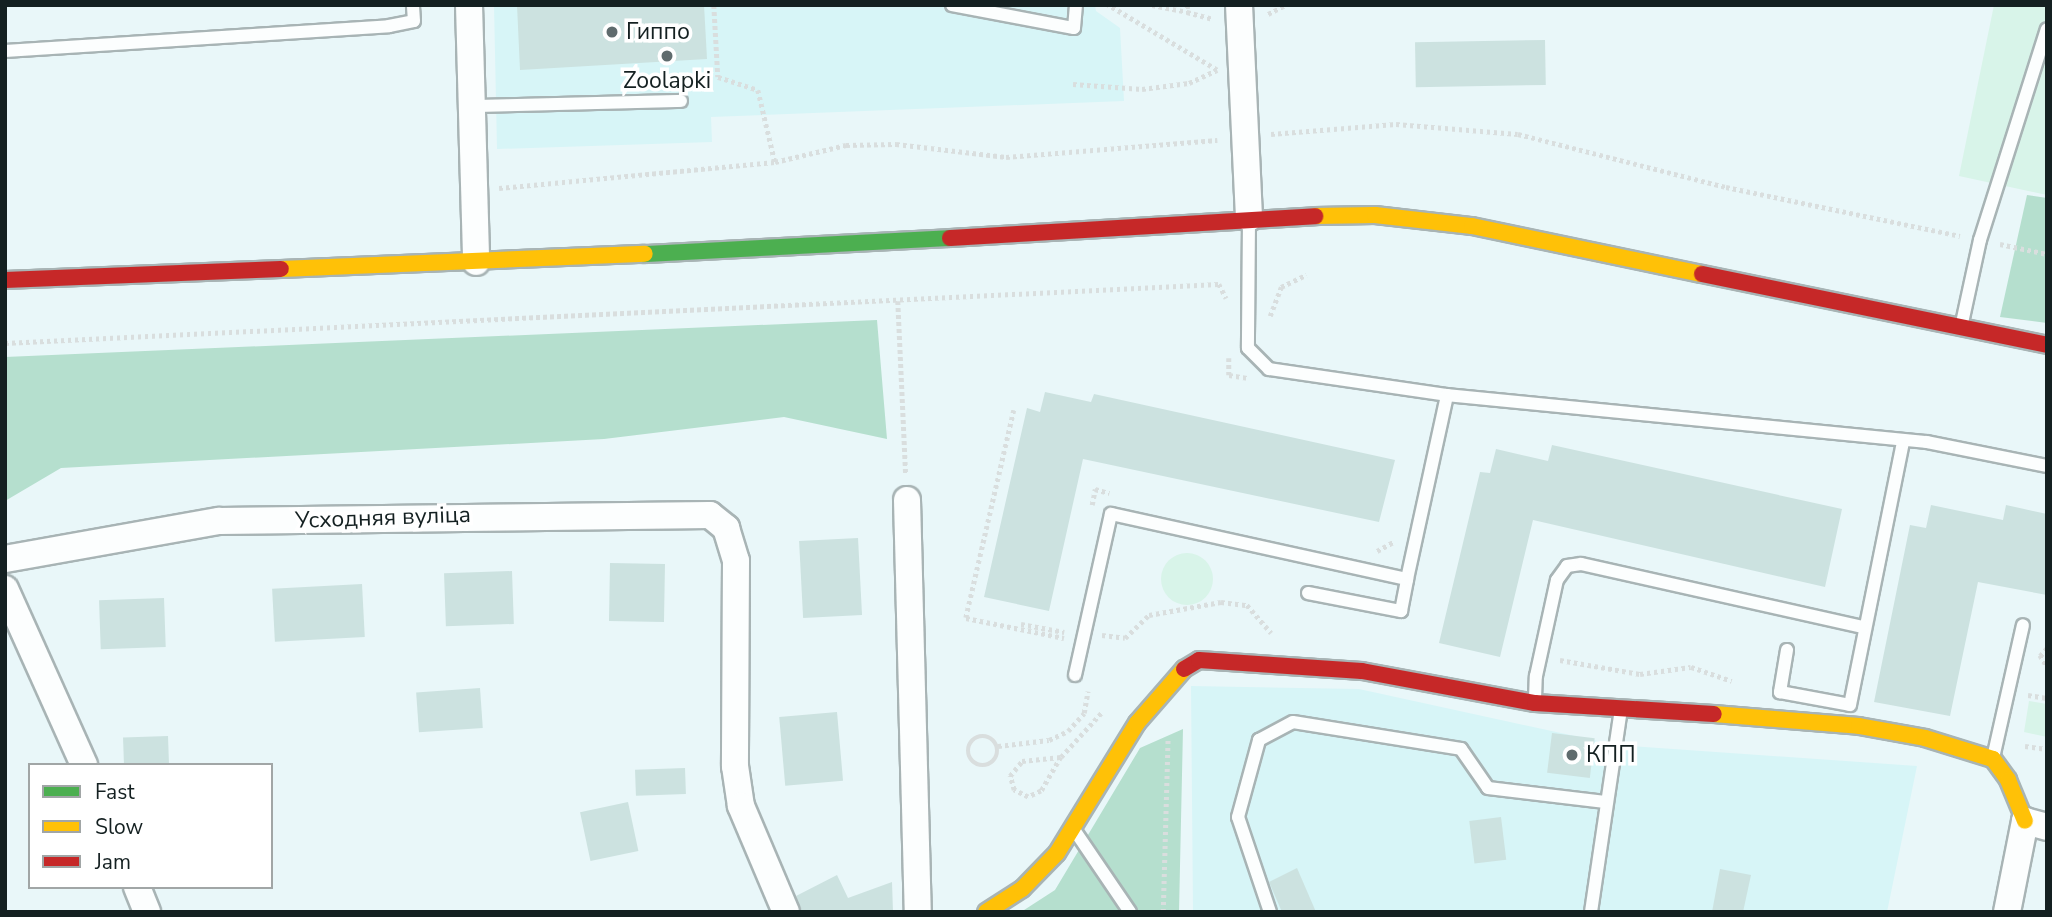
<!DOCTYPE html>
<meta charset="utf-8">
<style>
body{margin:0}
#map{position:relative;width:2052px;height:917px;overflow:hidden;background:#e9f7f9;font-family:"Nunito Sans",sans-serif}
div>[style]{position:absolute}
.built>*{inset:0;background:#d7f5f7}
.green>*{inset:0;background:#d8f4e9}
.round{border-radius:50%}
.forest>*{inset:0;background:#b5dfce}
.building>*{inset:0;background:#cce2e0;transform-origin:0 0}
.path>*{height:4.5px;margin-top:-2.25px;transform-origin:0;background:repeating-linear-gradient(90deg,#d9dede 0 3.5px,transparent 0 7px)}
.path>.ring{margin:-2.25px;padding:0;box-sizing:content-box;background:none;border:4.5px solid #d9dede;border-radius:50%}
.roads{filter:drop-shadow(2px 0 #a8b4b5) drop-shadow(-2px 0 #a8b4b5) drop-shadow(0 2px #a8b4b5) drop-shadow(0 -2px #a8b4b5)}
.lane>*{height:12px;margin:-6px;padding:0 6px;transform-origin:6px;border-radius:6px;background:#fcfefe}
.street>*{height:26px;margin:-13px;padding:0 13px;transform-origin:13px;border-radius:13px;background:#fcfefe}
.fast>*{height:16px;margin:-8px;padding:0 8px;transform-origin:8px;border-radius:8px;background:#4caf50}
.slow>*{height:16px;margin:-8px;padding:0 8px;transform-origin:8px;border-radius:8px;background:#ffc107}
.jam>*{height:16px;margin:-8px;padding:0 8px;transform-origin:8px;border-radius:8px;background:#c62828}
.dots>*{width:19px;height:19px;translate:-50% -50%;box-sizing:border-box;border:4px solid #fff;border-radius:50%}
span{translate:-50% -50%;white-space:nowrap;text-align:center;line-height:1.15;-webkit-text-stroke:7px #fff;paint-order:stroke}
.poi-label{font-size:23px;color:#142021}
.left{translate:0 -50%;text-align:left}
.street-label{font-size:23px;color:#142021}
.frame{position:absolute;inset:0;border:7px solid #142021;pointer-events:none}
.legend{position:absolute;left:28px;top:763px;width:245px;height:126px;box-sizing:border-box;background:#fff;border:2px solid #a1a6a6;margin:0;padding:9px 12px;list-style:none;font-size:21px;color:#142021}
.legend li{display:flex;align-items:center;gap:14px;height:35px}
.legend b{width:35px;border:2px solid #a1a6a6}
</style>
<div id="map">
<div class="built">
<div style="clip-path:polygon(494px 5px,1095px 5px,1096px 11px,1120px 28px,1124px 101px,711px 117px,712px 142px,497px 149px)"></div>
<div style="clip-path:polygon(1191px 686px,1359px 689px,1616px 745px,1917px 766px,1887px 912px,1193px 912px)"></div>
</div>
<div class="green">
<div style="clip-path:polygon(1994px 5px,2047px 5px,2047px 195px,1959px 176px)"></div>
<div class="round" style="left:1161px;top:553px;width:52px;height:52px"></div>
<div style="clip-path:polygon(2029px 701px,2047px 704px,2047px 737px,2024px 732px)"></div>
</div>
<div class="forest">
<div style="clip-path:polygon(2027px 195px,2047px 198px,2047px 323px,2000px 317px)"></div>
<div style="clip-path:polygon(877px 320px,887px 439px,784px 417px,604px 439px,61px 468px,5px 501px,5px 357px)"></div>
<div style="clip-path:polygon(1183px 729px,1179px 912px,1021px 912px,1055px 890px,1140px 748px)"></div>
</div>
<div class="building">
<div style="clip-path:polygon(517px 5px,704px 5px,707px 59px,520px 70px)"></div>
<div style="left:1545px;top:40px;width:45px;height:130px;rotate:89deg"></div>
<div style="clip-path:polygon(1045px 392px,1091px 402px,1094px 394px,1395px 460px,1379px 522px,1083px 459px,1049px 611px,984px 597px,1027px 408px,1040px 412px)"></div>
<div style="clip-path:polygon(1552px 445px,1842px 509px,1825px 587px,1533px 520px,1500px 657px,1439px 643px,1480px 472px,1490px 473px,1496px 449px,1548px 461px)"></div>
<div style="clip-path:polygon(1931px 505px,2003px 520px,2006px 505px,2047px 514px,2047px 595px,1978px 582px,1950px 716px,1874px 702px,1910px 525px,1926px 528px)"></div>
<div style="left:858px;top:538px;width:77px;height:59px;rotate:87deg"></div>
<div style="left:610px;top:563px;width:55px;height:58px;rotate:1deg"></div>
<div style="left:512px;top:571px;width:53px;height:68px;rotate:88deg"></div>
<div style="left:362px;top:584px;width:53px;height:90px;rotate:87deg"></div>
<div style="left:164px;top:598px;width:49px;height:65px;rotate:88deg"></div>
<div style="left:480px;top:688px;width:40px;height:64px;rotate:86deg"></div>
<div style="left:837px;top:712px;width:69px;height:58px;rotate:85deg"></div>
<div style="left:1552px;top:733px;width:43px;height:40px;rotate:7deg"></div>
<div style="left:168px;top:736px;width:29px;height:45px;rotate:88deg"></div>
<div style="left:685px;top:768px;width:26px;height:50px;rotate:88deg"></div>
<div style="left:628px;top:802px;width:50px;height:49px;rotate:78deg"></div>
<div style="left:1501px;top:817px;width:43px;height:32px;rotate:83deg"></div>
<div style="clip-path:polygon(1297px 868px,1316px 912px,1282px 912px,1269px 882px)"></div>
<div style="clip-path:polygon(1720px 869px,1751px 875px,1743px 912px,1712px 912px)"></div>
<div style="clip-path:polygon(837px 875px,848px 898px,892px 882px,893px 912px,801px 912px,796px 896px)"></div>
</div>
<div class="path">
<div style="left:714px;top:5px;width:72px;rotate:86.8deg"></div>
<div style="left:718px;top:77px;width:42px;rotate:18deg"></div>
<div style="left:758px;top:90px;width:74px;rotate:76.7deg"></div>
<div style="left:1152px;top:5px;width:36px;rotate:11deg"></div>
<div style="left:1188px;top:5px;width:7px;rotate:98deg"></div>
<div style="left:1187px;top:12px;width:27px;rotate:15deg"></div>
<div style="left:1268px;top:14px;width:20px;rotate:-27deg"></div>
<div style="left:1073px;top:84px;width:69px;rotate:4.1deg"></div>
<div style="left:1142px;top:89px;width:47px;rotate:-7.3deg"></div>
<div style="left:1189px;top:83px;width:31px;rotate:-25deg"></div>
<div style="left:1217px;top:70px;width:127px;rotate:-149.2deg"></div>
<div style="left:1271px;top:134px;width:125px;rotate:-4.6deg"></div>
<div style="left:1396px;top:124px;width:122px;rotate:4.7deg"></div>
<div style="left:1518px;top:134px;width:215px;rotate:14.3deg"></div>
<div style="left:1726px;top:187px;width:239px;rotate:11.8deg"></div>
<div style="left:499px;top:188px;width:277px;rotate:-5.4deg"></div>
<div style="left:775px;top:162px;width:73px;rotate:-13.5deg"></div>
<div style="left:846px;top:145px;width:50px;rotate:-1.1deg"></div>
<div style="left:896px;top:144px;width:111px;rotate:6.7deg"></div>
<div style="left:1006px;top:157px;width:212px;rotate:-4.6deg"></div>
<div style="left:2000px;top:244px;width:48px;rotate:12deg"></div>
<div style="left:898px;top:301px;width:174px;rotate:87.4deg"></div>
<div style="left:1270px;top:316px;width:31px;rotate:-69deg"></div>
<div style="left:1281px;top:287px;width:28px;rotate:-26deg"></div>
<div style="left:5px;top:343px;width:1215px;rotate:-2.78deg"></div>
<div style="left:1219px;top:284px;width:16px;rotate:63deg"></div>
<div style="left:1229px;top:358px;width:17px;rotate:90deg"></div>
<div style="left:1229px;top:375px;width:20px;rotate:9deg"></div>
<div style="left:1014px;top:410px;width:213px;rotate:103deg"></div>
<div style="left:966px;top:618px;width:100px;rotate:11.5deg"></div>
<div style="left:1092px;top:505px;width:16px;rotate:-79deg"></div>
<div style="left:1095px;top:489px;width:15px;rotate:16deg"></div>
<div style="left:1377px;top:551px;width:18px;rotate:-29deg"></div>
<div style="left:1021px;top:624px;width:44px;rotate:10.5deg"></div>
<div style="left:1102px;top:635px;width:23px;rotate:7deg"></div>
<div style="left:1125px;top:638px;width:33px;rotate:-44deg"></div>
<div style="left:1149px;top:615px;width:73px;rotate:-10.2deg"></div>
<div style="left:1221px;top:602px;width:26px;rotate:7deg"></div>
<div style="left:1247px;top:605px;width:37px;rotate:49deg"></div>
<div style="left:2040px;top:655px;width:13px;rotate:58deg"></div>
<div style="left:2040px;top:656px;width:11px;rotate:-49deg"></div>
<div style="left:1560px;top:660px;width:81px;rotate:9.9deg"></div>
<div style="left:1640px;top:674px;width:51px;rotate:-7.8deg"></div>
<div style="left:1691px;top:667px;width:43px;rotate:18.9deg"></div>
<div style="left:2028px;top:695px;width:19px;rotate:9deg"></div>
<div class="ring" style="left:968px;top:736px;width:25.5px;height:25.5px"></div>
<div style="left:998px;top:746px;width:51px;rotate:-6.7deg"></div>
<div style="left:1049px;top:740px;width:21px;rotate:-25deg"></div>
<div style="left:1068px;top:731px;width:24px;rotate:-48deg"></div>
<div style="left:1084px;top:713px;width:22px;rotate:-80deg"></div>
<div style="left:2025px;top:746px;width:22px;rotate:8deg"></div>
<div style="left:1061px;top:757px;width:39px;rotate:120deg"></div>
<div style="left:1041px;top:791px;width:14px;rotate:155deg"></div>
<div style="left:1028px;top:797px;width:16px;rotate:-153deg"></div>
<div style="left:1014px;top:790px;width:15px;rotate:-106deg"></div>
<div style="left:1010px;top:776px;width:19px;rotate:-51deg"></div>
<div style="left:1022px;top:761px;width:39px;rotate:-6deg"></div>
<div style="left:1061px;top:757px;width:62px;rotate:-47.6deg"></div>
<div style="left:1163px;top:912px;width:174px;rotate:-88.4deg"></div>
</div>
<div class="roads">
<div class="lane">
<div style="left:952px;top:5px;width:124px;rotate:10.7deg"></div>
<div style="left:1074px;top:28px;width:23px;rotate:-85deg"></div>
<div style="left:5px;top:51px;width:385px;rotate:-3.7deg"></div>
<div style="left:389px;top:26px;width:25px;rotate:-11deg"></div>
<div style="left:414px;top:21px;width:16px;rotate:-94deg"></div>
<div style="left:473px;top:106px;width:208px;rotate:-1.4deg"></div>
<div style="left:1249px;top:221px;width:127px;rotate:90.5deg"></div>
<div style="left:1248px;top:348px;width:30px;rotate:45deg"></div>
<div style="left:1269px;top:369px;width:180px;rotate:8.3deg"></div>
<div style="left:1447px;top:395px;width:482px;rotate:5.6deg"></div>
<div style="left:1927px;top:442px;width:122px;rotate:11.3deg"></div>
<div style="left:1962px;top:323px;width:85px;rotate:-77.8deg"></div>
<div style="left:1980px;top:240px;width:221px;rotate:-72.4deg"></div>
<div style="left:1308px;top:593px;width:95px;rotate:11deg"></div>
<div style="left:1401px;top:611px;width:33px;rotate:-79deg"></div>
<div style="left:1787px;top:650px;width:43px;rotate:99.5deg"></div>
<div style="left:1780px;top:692px;width:71px;rotate:10.5deg"></div>
<div style="left:1850px;top:705px;width:269px;rotate:-78.6deg"></div>
<div style="left:1075px;top:675px;width:165px;rotate:-77.4deg"></div>
<div style="left:1111px;top:514px;width:303px;rotate:12.4deg"></div>
<div style="left:1407px;top:579px;width:188px;rotate:-77.7deg"></div>
<div style="left:1535px;top:699px;width:23px;rotate:-88deg"></div>
<div style="left:1536px;top:676px;width:98px;rotate:-77.7deg"></div>
<div style="left:1557px;top:580px;width:17px;rotate:-54deg"></div>
<div style="left:1567px;top:566px;width:14px;rotate:-8deg"></div>
<div style="left:1581px;top:564px;width:290px;rotate:12.6deg"></div>
<div style="left:1993px;top:758px;width:136px;rotate:-77.3deg"></div>
<div style="left:1075px;top:831px;width:98px;rotate:55.8deg"></div>
<div style="left:1270px;top:912px;width:100px;rotate:-108.6deg"></div>
<div style="left:1238px;top:817px;width:80px;rotate:-74.7deg"></div>
<div style="left:1259px;top:740px;width:38px;rotate:-28deg"></div>
<div style="left:1293px;top:722px;width:170px;rotate:9.1deg"></div>
<div style="left:1461px;top:749px;width:47px;rotate:55.3deg"></div>
<div style="left:1488px;top:788px;width:118px;rotate:6.8deg"></div>
<div style="left:1591px;top:912px;width:204px;rotate:-81.6deg"></div>
</div>
<div class="street">
<div style="left:469px;top:5px;width:257px;rotate:88.4deg"></div>
<div style="left:1239px;top:5px;width:213px;rotate:87.3deg"></div>
<div style="left:907px;top:500px;width:412px;rotate:88.5deg"></div>
<div style="left:5px;top:559px;width:217px;rotate:-10.1deg"></div>
<div style="left:219px;top:521px;width:491px;rotate:-0.7deg"></div>
<div style="left:710px;top:515px;width:21px;rotate:39deg"></div>
<div style="left:726px;top:528px;width:34px;rotate:73deg"></div>
<div style="left:736px;top:561px;width:205px;rotate:90.3deg"></div>
<div style="left:735px;top:766px;width:40px;rotate:81.5deg"></div>
<div style="left:741px;top:806px;width:115px;rotate:67deg"></div>
<div style="left:5px;top:589px;width:193px;rotate:65.8deg"></div>
<div style="left:137px;top:887px;width:27px;rotate:68deg"></div>
<div style="left:2007px;top:912px;width:93px;rotate:-78.8deg"></div>
<div style="left:2025px;top:821px;width:23px;rotate:15deg"></div>
</div>
<div class="fast">
<div style="left:645px;top:254px;width:305px;rotate:-3deg"></div>
</div>
<div class="slow">
<div style="left:1315px;top:216px;width:60px;rotate:-1deg"></div>
<div style="left:1375px;top:215px;width:98px;rotate:6.5deg"></div>
<div style="left:1472px;top:226px;width:235px;rotate:11.8deg"></div>
<div style="left:281px;top:269px;width:364px;rotate:-2.4deg"></div>
<div style="left:1714px;top:714px;width:145px;rotate:4.7deg"></div>
<div style="left:1859px;top:726px;width:67px;rotate:10.3deg"></div>
<div style="left:1925px;top:738px;width:71px;rotate:17.2deg"></div>
<div style="left:1993px;top:759px;width:26px;rotate:54deg"></div>
<div style="left:2008px;top:780px;width:44px;rotate:67.5deg"></div>
<div style="left:986px;top:912px;width:43px;rotate:-32.6deg"></div>
<div style="left:1022px;top:889px;width:50px;rotate:-45.8deg"></div>
<div style="left:1057px;top:853px;width:153px;rotate:-58.4deg"></div>
<div style="left:1137px;top:723px;width:72px;rotate:-49deg"></div>
</div>
<div class="jam">
<div style="left:950px;top:238px;width:366px;rotate:-3.4deg"></div>
<div style="left:1702px;top:274px;width:352px;rotate:11.6deg"></div>
<div style="left:5px;top:280px;width:276px;rotate:-2.3deg"></div>
<div style="left:1184px;top:669px;width:17px;rotate:-31deg"></div>
<div style="left:1199px;top:660px;width:163px;rotate:3.9deg"></div>
<div style="left:1362px;top:671px;width:176px;rotate:10.5deg"></div>
<div style="left:1535px;top:703px;width:179px;rotate:3.5deg"></div>
</div>
</div>
<div class="dots">
<div style="left:612px;top:32px;background:#5f6b6d"></div>
<div style="left:667px;top:56px;background:#5f6b6d"></div>
<div style="left:1572px;top:755px;background:#5f6b6d"></div>
</div>
<div class="poi-label">
<span class="left" style="left:626px;top:32px">Гиппо</span>
<span style="left:667px;top:81px">Zoolapki</span>
<span class="left" style="left:1586px;top:755px">КПП</span>
</div>
<div class="street-label">
<span style="left:383px;top:518px;rotate:-2deg">Усходняя вуліца</span>
</div>
<div class="frame"></div>
<ul class="legend">
<li><b style="height:9px;background:#4caf50"></b>Fast</li>
<li><b style="height:9px;background:#ffc107"></b>Slow</li>
<li><b style="height:9px;background:#c62828"></b>Jam</li>
</ul>
</div>
